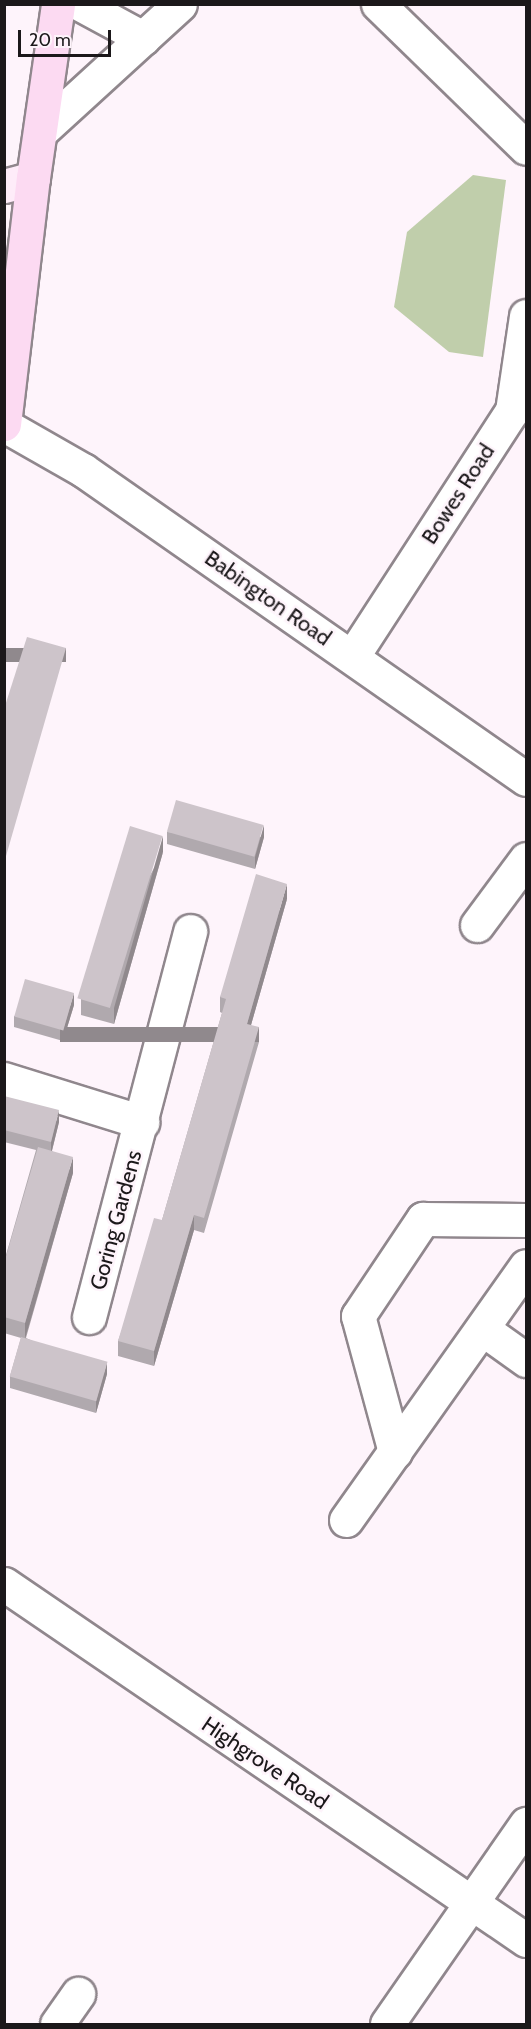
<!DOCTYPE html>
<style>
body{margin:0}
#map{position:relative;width:531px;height:2029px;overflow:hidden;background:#fef4fb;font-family:Cabin,sans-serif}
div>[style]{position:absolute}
.green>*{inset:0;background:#c0ceab}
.roads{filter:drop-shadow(2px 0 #90878d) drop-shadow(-2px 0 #90878d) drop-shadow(0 2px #90878d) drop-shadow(0 -2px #90878d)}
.street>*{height:33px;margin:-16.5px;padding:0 16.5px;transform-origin:16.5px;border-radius:16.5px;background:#fff}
.secondary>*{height:33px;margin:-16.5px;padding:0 16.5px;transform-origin:16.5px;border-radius:16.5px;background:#feecf9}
.primary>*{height:33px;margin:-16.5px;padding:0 16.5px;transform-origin:16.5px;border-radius:16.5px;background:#fcdaf2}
.wall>*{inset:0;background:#b0a9ae}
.shaded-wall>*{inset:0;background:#90898d;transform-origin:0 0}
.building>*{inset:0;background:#cdc4ca;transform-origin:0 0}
span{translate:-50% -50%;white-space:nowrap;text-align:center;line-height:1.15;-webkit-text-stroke:5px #fef4fb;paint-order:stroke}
.street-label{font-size:22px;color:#1b181a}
.frame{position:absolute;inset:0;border:6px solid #1b181a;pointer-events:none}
.scale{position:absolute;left:18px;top:30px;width:93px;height:27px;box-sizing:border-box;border:3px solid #1b181a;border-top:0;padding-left:8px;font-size:18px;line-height:21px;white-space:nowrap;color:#1b181a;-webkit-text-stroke:4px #fef4fb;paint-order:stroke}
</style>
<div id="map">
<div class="green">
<div style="clip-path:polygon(473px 175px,506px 180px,483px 357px,449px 352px,394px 307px,407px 232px)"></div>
</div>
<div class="roads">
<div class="street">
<div style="left:80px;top:4px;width:72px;rotate:28.4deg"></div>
<div style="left:378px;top:4px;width:206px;rotate:44.2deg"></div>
<div style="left:41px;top:131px;width:188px;rotate:-42.4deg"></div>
<div style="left:4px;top:425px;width:91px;rotate:29.7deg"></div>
<div style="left:83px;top:470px;width:540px;rotate:34.9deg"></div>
<div style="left:352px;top:657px;width:293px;rotate:-57deg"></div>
<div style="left:512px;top:411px;width:96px;rotate:-81.6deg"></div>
<div style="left:477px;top:925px;width:82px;rotate:-53.4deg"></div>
<div style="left:4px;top:1079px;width:145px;rotate:17.3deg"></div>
<div style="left:89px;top:1317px;width:399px;rotate:-75.3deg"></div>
<div style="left:484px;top:1330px;width:52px;rotate:35.5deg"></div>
<div style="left:395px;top:1452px;width:141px;rotate:-105.2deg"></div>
<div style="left:358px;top:1316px;width:117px;rotate:-56.2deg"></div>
<div style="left:423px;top:1219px;width:103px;rotate:0.6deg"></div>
<div style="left:346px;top:1520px;width:311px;rotate:-54.7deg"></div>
<div style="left:4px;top:1584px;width:632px;rotate:34.29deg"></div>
<div style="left:57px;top:2024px;width:37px;rotate:-55deg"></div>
<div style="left:387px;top:2024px;width:244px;rotate:-55.2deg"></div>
</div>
<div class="secondary">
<div style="left:4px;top:186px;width:30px;rotate:-15deg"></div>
</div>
<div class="primary">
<div style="left:4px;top:424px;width:248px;rotate:-83.3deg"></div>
<div style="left:33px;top:178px;width:176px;rotate:-81.8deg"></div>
</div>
</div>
<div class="wall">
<div style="clip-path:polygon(167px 832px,264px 837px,255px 869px,167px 844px)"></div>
<div style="clip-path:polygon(163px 852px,114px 1024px,81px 1015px,81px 999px)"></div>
<div style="clip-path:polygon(287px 899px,251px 1025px,259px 1042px,204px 1233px,194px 1230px,154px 1366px,118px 1356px,118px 1341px,162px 1220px,222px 1013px,220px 1012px,220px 997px)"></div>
<div style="clip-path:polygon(74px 1005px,63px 1041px,14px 1027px,14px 1016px)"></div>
<div style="clip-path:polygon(4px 1096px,59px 1122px,52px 1151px,73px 1173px,26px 1338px,107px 1374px,96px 1413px,10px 1388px,10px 1376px,21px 1338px,4px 1333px,4px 1262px,36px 1150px,4px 1142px)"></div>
</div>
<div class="shaded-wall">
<div style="left:66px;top:648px;width:14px;height:224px;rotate:90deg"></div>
<div style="clip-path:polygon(264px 825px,264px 837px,255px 869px,255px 857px)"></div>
<div style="clip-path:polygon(163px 836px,163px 852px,114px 1024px,114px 1008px)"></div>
<div style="clip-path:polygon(287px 884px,287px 899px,247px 1039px,247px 1024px)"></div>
<div style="clip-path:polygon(74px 993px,74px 1005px,63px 1041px,63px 1030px)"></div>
<div style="left:259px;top:1027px;width:15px;height:199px;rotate:90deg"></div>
<div style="clip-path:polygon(59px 1110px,59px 1122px,51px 1154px,51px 1142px)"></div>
<div style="clip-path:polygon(73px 1157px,73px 1173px,25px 1339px,25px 1323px)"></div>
<div style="clip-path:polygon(194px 1215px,194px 1230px,154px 1366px,154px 1351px)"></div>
<div style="clip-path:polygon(107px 1362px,107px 1374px,96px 1413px,96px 1401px)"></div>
</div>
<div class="building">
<div style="clip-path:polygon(27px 637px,66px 648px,4px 863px,4px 709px)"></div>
<div style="left:176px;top:800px;width:91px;height:33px;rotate:16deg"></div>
<div style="left:130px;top:826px;width:34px;height:180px;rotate:17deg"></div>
<div style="clip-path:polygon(256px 874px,287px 884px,247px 1024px,259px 1027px,204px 1218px,194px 1215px,154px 1351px,118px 1341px,154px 1218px,162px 1220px,226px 999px,220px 997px)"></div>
<div style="left:25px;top:979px;width:51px;height:39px;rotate:16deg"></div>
<div style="clip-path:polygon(4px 1096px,59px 1110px,51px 1142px,4px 1130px)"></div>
<div style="clip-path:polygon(38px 1147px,73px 1157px,25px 1323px,4px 1317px,4px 1263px)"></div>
<div style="left:21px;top:1337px;width:90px;height:41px;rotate:16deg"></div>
</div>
<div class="street-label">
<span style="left:458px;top:494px;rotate:-57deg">Bowes Road</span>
<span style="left:268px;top:598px;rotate:35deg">Babington Road</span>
<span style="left:116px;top:1220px;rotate:-75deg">Goring Gardens</span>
<span style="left:265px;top:1763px;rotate:34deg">Highgrove Road</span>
</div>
<div class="frame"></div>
<div class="scale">20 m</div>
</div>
